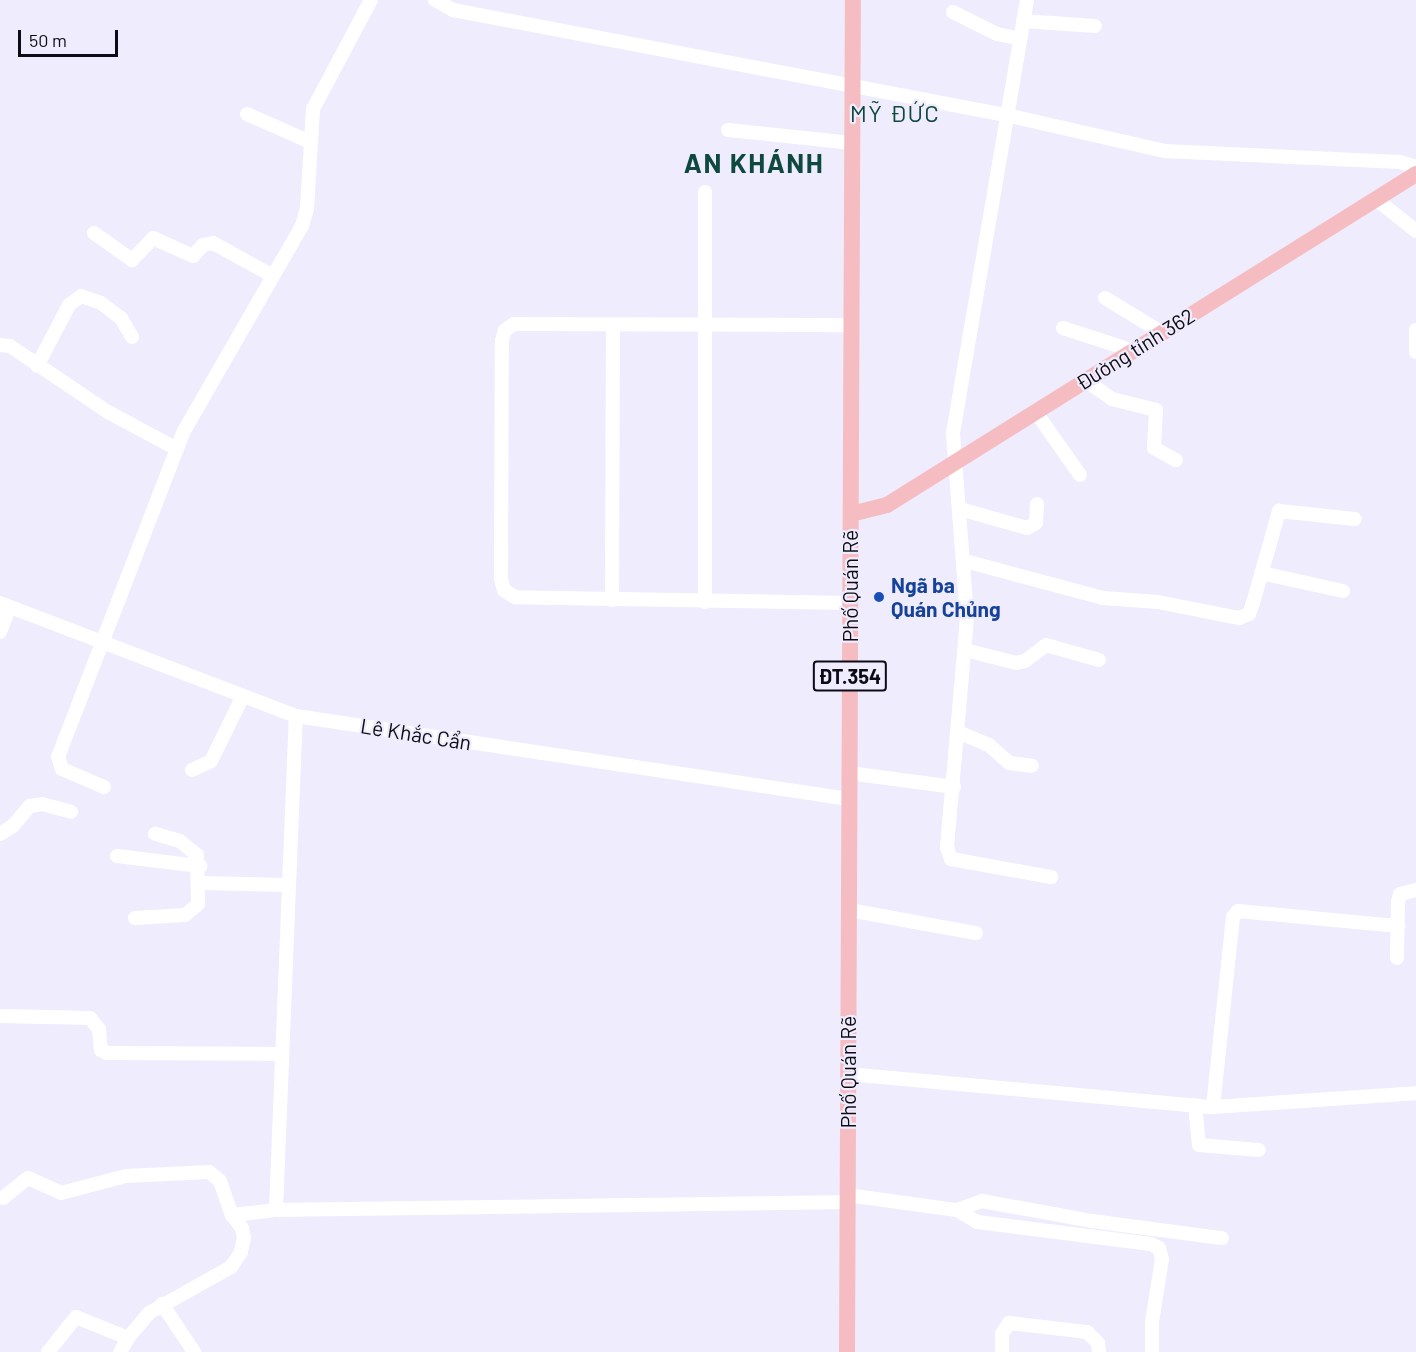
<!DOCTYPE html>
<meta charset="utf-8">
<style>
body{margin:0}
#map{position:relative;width:1416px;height:1352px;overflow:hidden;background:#efecfe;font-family:Barlow,sans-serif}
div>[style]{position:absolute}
.minor>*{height:14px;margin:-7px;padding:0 7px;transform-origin:7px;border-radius:7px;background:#fff}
.major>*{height:16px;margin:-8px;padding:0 8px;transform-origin:8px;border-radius:8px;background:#f5bdc1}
.dots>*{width:16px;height:16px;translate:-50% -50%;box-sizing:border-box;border:3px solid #efecfe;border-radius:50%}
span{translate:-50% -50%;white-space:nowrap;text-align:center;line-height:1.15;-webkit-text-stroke:4.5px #efecfe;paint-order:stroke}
.shield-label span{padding:2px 4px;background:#efecfe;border:2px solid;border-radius:4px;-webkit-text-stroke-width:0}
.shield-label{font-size:20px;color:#0d0b14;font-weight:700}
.street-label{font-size:21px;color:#0d0b14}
.transit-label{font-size:21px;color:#164399;font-weight:700}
.left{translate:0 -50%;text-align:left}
.quarter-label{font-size:24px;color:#0e483e;letter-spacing:1.5px}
.district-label{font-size:27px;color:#0e483e;font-weight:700;letter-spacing:1.5px}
.scale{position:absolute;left:18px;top:30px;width:100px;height:27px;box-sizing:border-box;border:3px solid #0d0b14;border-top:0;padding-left:8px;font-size:18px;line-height:21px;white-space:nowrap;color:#0d0b14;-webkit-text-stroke:4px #efecfe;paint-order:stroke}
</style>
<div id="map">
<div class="minor">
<div style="left:435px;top:0;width:21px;rotate:29deg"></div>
<div style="left:453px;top:10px;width:563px;rotate:10.75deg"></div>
<div style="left:1006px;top:115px;width:162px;rotate:12.8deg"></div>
<div style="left:1164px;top:151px;width:236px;rotate:2.7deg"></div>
<div style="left:1400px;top:162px;width:17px;rotate:17deg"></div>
<div style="left:1027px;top:0;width:440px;rotate:99.7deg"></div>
<div style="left:953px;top:434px;width:185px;rotate:85.6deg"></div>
<div style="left:967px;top:618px;width:230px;rotate:95deg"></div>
<div style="left:947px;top:847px;width:13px;rotate:72deg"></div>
<div style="left:951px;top:859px;width:102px;rotate:10.2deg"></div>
<div style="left:953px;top:12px;width:49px;rotate:26.6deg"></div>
<div style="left:997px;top:34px;width:24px;rotate:12deg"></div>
<div style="left:1023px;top:21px;width:72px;rotate:4deg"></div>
<div style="left:247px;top:114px;width:67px;rotate:23.9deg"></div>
<div style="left:728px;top:130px;width:125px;rotate:6deg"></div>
<div style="left:1376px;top:199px;width:51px;rotate:38.7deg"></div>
<div style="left:94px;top:233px;width:47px;rotate:35.4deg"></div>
<div style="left:132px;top:260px;width:30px;rotate:-46deg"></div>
<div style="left:153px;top:238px;width:44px;rotate:24.2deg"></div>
<div style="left:193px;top:256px;width:15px;rotate:-48deg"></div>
<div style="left:203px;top:245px;width:10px;rotate:-11deg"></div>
<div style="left:213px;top:243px;width:68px;rotate:28.8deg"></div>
<div style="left:1105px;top:298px;width:66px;rotate:31.3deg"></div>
<div style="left:1063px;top:328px;width:71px;rotate:17.9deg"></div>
<div style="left:1416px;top:330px;width:22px;rotate:90deg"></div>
<div style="left:0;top:345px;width:10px;rotate:6deg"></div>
<div style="left:10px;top:346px;width:118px;rotate:34deg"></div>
<div style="left:108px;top:412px;width:78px;rotate:28.2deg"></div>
<div style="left:37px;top:366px;width:69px;rotate:-62.3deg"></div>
<div style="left:69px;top:305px;width:15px;rotate:-37deg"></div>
<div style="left:81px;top:296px;width:21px;rotate:19deg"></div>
<div style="left:101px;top:303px;width:25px;rotate:37deg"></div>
<div style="left:121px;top:318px;width:22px;rotate:60deg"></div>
<div style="left:1085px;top:380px;width:33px;rotate:35deg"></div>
<div style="left:1112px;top:399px;width:45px;rotate:14deg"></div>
<div style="left:1156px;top:410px;width:38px;rotate:93deg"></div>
<div style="left:1154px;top:448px;width:25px;rotate:29deg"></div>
<div style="left:1035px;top:411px;width:78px;rotate:54.9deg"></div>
<div style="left:960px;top:509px;width:70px;rotate:15.8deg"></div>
<div style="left:1027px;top:528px;width:10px;rotate:-29deg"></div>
<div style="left:1036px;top:523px;width:19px;rotate:-87deg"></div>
<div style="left:965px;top:561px;width:143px;rotate:15deg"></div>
<div style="left:1103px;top:598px;width:55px;rotate:4.2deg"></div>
<div style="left:1158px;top:602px;width:83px;rotate:11.2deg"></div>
<div style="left:1239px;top:618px;width:11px;rotate:-22deg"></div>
<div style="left:1249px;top:614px;width:12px;rotate:-70deg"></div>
<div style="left:1253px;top:603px;width:96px;rotate:-74.2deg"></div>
<div style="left:1279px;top:511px;width:76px;rotate:6deg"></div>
<div style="left:1261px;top:573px;width:84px;rotate:12.4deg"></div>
<div style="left:612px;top:600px;width:274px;rotate:-89.8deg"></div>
<div style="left:705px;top:602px;width:410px;rotate:-90deg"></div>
<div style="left:0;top:603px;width:317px;rotate:20.9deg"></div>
<div style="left:296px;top:716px;width:559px;rotate:8.54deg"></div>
<div style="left:850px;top:603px;width:335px;rotate:-179deg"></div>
<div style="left:515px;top:597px;width:13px;rotate:-148deg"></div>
<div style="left:504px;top:590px;width:11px;rotate:-105deg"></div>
<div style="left:501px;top:579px;width:238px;rotate:-89.8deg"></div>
<div style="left:502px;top:341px;width:11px;rotate:-75deg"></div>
<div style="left:505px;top:330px;width:11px;rotate:-34deg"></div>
<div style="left:514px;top:324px;width:337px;rotate:0.2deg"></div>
<div style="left:0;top:632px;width:26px;rotate:-69deg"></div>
<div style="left:965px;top:650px;width:53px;rotate:14.3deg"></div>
<div style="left:1016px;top:663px;width:9px;rotate:-13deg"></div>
<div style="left:1025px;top:661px;width:26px;rotate:-37deg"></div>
<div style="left:1046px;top:645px;width:55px;rotate:15.8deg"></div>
<div style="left:958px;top:732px;width:34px;rotate:23deg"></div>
<div style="left:989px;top:745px;width:27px;rotate:42deg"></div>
<div style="left:1009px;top:763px;width:23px;rotate:7deg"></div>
<div style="left:192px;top:770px;width:21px;rotate:-25deg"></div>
<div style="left:211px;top:761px;width:72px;rotate:-63.8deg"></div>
<div style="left:849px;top:773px;width:106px;rotate:7.6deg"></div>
<div style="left:104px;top:787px;width:46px;rotate:-156.8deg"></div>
<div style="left:62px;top:769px;width:13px;rotate:-108deg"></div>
<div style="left:58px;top:757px;width:350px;rotate:-68.9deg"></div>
<div style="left:184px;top:431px;width:237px;rotate:-60.1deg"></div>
<div style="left:302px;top:226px;width:19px;rotate:-74deg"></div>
<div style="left:307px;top:208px;width:99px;rotate:-86.5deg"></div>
<div style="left:313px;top:109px;width:123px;rotate:-62deg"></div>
<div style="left:0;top:834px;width:15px;rotate:-32deg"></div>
<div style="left:13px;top:826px;width:26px;rotate:-50deg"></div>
<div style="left:30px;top:806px;width:12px;rotate:-9deg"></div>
<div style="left:42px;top:804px;width:30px;rotate:15deg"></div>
<div style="left:117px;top:856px;width:84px;rotate:6.9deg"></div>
<div style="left:200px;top:883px;width:88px;rotate:1.3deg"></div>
<div style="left:849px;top:910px;width:129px;rotate:10.3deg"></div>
<div style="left:135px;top:918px;width:50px;rotate:-3.4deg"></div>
<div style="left:185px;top:915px;width:17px;rotate:-40deg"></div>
<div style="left:198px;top:904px;width:49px;rotate:-91.2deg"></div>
<div style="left:197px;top:855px;width:22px;rotate:-141deg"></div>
<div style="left:180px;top:841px;width:26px;rotate:-164deg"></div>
<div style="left:1397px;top:958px;width:56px;rotate:-89deg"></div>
<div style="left:1398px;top:902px;width:8px;rotate:-76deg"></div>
<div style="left:1400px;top:894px;width:16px;rotate:-14deg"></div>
<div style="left:0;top:1016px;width:90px;rotate:1.3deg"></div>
<div style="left:90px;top:1018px;width:14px;rotate:51deg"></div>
<div style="left:99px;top:1029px;width:21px;rotate:85deg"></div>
<div style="left:101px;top:1050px;width:7px;rotate:27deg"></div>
<div style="left:107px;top:1053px;width:175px;rotate:0.3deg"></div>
<div style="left:848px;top:1074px;width:366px;rotate:5.2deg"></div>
<div style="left:1213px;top:1107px;width:203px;rotate:-3.9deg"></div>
<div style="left:1195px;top:1105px;width:40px;rotate:84.3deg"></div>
<div style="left:1199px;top:1145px;width:60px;rotate:4.8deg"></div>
<div style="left:1213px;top:1107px;width:191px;rotate:-84deg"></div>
<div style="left:1233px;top:917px;width:8px;rotate:-50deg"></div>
<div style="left:1238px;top:911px;width:161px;rotate:5.4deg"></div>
<div style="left:847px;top:1195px;width:111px;rotate:7.8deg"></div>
<div style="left:957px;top:1210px;width:27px;rotate:-20deg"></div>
<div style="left:982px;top:1201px;width:112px;rotate:10.3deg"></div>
<div style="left:1092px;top:1221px;width:131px;rotate:7.5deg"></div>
<div style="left:3px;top:1198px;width:32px;rotate:-39deg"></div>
<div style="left:28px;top:1178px;width:36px;rotate:24deg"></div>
<div style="left:61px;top:1193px;width:67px;rotate:-14.7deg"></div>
<div style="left:126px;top:1176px;width:83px;rotate:-2.8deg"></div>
<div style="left:209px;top:1172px;width:14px;rotate:39deg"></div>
<div style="left:220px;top:1181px;width:36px;rotate:71deg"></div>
<div style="left:276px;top:1210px;width:494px;rotate:-87.7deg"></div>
<div style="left:957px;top:1210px;width:23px;rotate:31deg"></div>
<div style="left:977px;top:1222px;width:175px;rotate:7.2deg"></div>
<div style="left:1151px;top:1244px;width:9px;rotate:27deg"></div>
<div style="left:1159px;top:1248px;width:11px;rotate:75deg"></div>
<div style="left:1162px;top:1259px;width:64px;rotate:99deg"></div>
<div style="left:1152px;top:1322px;width:30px;rotate:90deg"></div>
<div style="left:162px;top:1304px;width:58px;rotate:56.3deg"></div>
<div style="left:48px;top:1352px;width:45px;rotate:-51.3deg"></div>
<div style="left:76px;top:1317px;width:56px;rotate:22deg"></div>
<div style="left:128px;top:1338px;width:33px;rotate:-50deg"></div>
<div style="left:149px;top:1313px;width:94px;rotate:-29.3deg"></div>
<div style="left:231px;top:1267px;width:18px;rotate:-56deg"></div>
<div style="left:241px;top:1252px;width:14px;rotate:-78deg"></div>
<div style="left:244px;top:1238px;width:10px;rotate:-101deg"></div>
<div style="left:242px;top:1228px;width:16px;rotate:-128deg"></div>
<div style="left:232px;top:1215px;width:44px;rotate:-6.5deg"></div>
<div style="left:276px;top:1210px;width:572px;rotate:-0.8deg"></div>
<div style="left:120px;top:1352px;width:16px;rotate:-60deg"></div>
<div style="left:1002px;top:1352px;width:18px;rotate:-90deg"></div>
<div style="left:1002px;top:1334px;width:13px;rotate:-58deg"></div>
<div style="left:1009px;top:1323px;width:79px;rotate:6.6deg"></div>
<div style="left:1087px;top:1332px;width:16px;rotate:45deg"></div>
<div style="left:1098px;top:1343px;width:9px;rotate:84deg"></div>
</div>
<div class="major">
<div style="left:851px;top:514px;width:37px;rotate:-14deg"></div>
<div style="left:887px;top:505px;width:624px;rotate:-32.03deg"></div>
<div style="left:847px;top:1352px;width:1352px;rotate:-89.75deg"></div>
</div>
<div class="dots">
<div style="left:879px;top:597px;background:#1a4fb4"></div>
</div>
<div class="shield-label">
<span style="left:850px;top:676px">ĐT.354</span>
</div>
<div class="street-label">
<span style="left:1135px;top:349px;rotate:-32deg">Đường tỉnh 362</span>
<span style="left:850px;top:586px;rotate:-90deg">Phố Quán Rẽ</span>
<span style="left:416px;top:734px;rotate:9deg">Lê Khắc Cẩn</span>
<span style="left:848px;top:1072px;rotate:-90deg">Phố Quán Rẽ</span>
</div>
<div class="transit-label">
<span class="left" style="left:891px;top:597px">Ngã ba<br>Quán Chủng</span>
</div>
<div class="quarter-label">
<span style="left:895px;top:113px">MỸ ĐỨC</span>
</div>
<div class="district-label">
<span style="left:754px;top:163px">AN KHÁNH</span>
</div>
<div class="scale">50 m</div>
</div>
